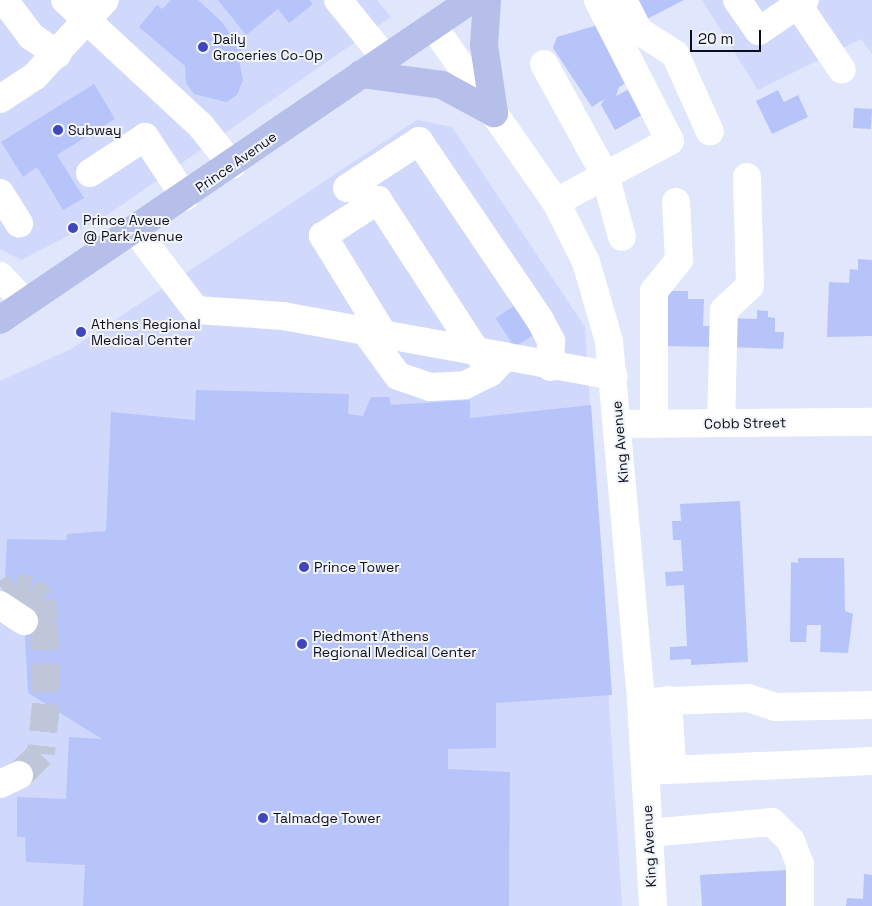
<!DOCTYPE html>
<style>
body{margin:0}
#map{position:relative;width:872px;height:906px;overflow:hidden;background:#e0e6fb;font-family:"Space Grotesk",sans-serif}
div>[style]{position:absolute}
.built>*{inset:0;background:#d0d8fb}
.building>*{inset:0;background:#b7c4fa;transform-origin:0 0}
.minor-tunnel>*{height:28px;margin-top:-14px;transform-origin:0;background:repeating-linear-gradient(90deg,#c0c6d9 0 28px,transparent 0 42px)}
.minor>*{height:28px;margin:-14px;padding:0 14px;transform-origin:14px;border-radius:14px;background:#fff}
.major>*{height:28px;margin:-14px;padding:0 14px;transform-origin:14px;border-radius:14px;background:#b6bfea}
.dots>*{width:14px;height:14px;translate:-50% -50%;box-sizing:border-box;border:2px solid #f2f4fb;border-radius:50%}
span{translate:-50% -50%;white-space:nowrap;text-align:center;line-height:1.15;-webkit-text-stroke:4px #f2f4fb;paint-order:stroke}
.poi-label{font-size:14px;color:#0c0e1a}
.left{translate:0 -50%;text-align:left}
.street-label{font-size:14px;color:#0c0e1a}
.scale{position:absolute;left:690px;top:30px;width:71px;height:22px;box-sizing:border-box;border:2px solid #0c0e1a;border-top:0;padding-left:6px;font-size:15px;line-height:18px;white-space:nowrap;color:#0c0e1a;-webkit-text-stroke:4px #f2f4fb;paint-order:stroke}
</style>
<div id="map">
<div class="built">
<div style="clip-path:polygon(0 0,377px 0,391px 17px,103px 218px,21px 260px,0 249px)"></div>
<div style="clip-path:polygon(702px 0,872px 0,872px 54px,861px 39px,758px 90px)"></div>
<div style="clip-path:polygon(417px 120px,452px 127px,585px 327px,622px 906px,0 906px,0 381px,71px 349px)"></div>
</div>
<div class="building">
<div style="clip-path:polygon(171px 0,198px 0,221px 21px,242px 50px,238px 55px,243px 80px,237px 95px,226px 102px,194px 94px,186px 83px,185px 66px,139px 27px,157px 5px,162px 9px)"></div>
<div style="clip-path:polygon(218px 0,309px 0,313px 4px,289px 23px,278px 9px,246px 35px)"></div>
<div style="clip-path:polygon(630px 0,684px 0,641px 22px)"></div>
<div style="clip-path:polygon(601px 24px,631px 80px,619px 87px,616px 96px,635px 86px,649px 111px,615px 130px,601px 105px,604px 99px,592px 107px,553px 48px,557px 37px)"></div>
<div style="clip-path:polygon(94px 84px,115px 119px,57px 155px,84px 198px,63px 210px,37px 167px,23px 177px,1px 142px)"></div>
<div style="clip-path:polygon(778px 90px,784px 102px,798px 95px,808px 117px,772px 134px,756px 101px)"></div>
<div style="left:854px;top:108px;width:18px;height:20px;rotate:3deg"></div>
<div style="clip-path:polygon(858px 259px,872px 260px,872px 336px,827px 337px,829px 282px,849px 283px,850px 269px,858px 270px)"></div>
<div style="clip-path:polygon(666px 291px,688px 291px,688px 299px,704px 299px,703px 326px,716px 326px,716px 347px,664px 346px)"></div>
<div style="left:514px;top:306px;width:35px;height:22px;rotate:57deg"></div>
<div style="clip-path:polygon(757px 310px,768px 311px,768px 317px,775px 318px,775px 332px,784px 332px,783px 349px,729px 347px,729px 318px,757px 319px)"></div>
<div style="clip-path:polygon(196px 390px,349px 394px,348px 414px,363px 416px,371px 397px,389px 397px,391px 405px,470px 400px,470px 418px,591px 405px,612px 695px,496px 703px,496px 748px,448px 749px,448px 769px,510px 772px,509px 906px,83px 906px,85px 865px,26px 862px,25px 837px,17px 837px,17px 797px,66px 799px,69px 737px,102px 739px,28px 693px,24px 621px,4px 603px,7px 539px,66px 540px,67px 534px,106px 531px,111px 412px,195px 420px)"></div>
<div style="clip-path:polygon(740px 501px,748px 662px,691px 665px,691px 659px,670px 660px,670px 647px,687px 646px,684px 585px,666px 586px,665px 572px,683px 571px,681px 540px,673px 540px,672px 521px,681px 521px,680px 504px)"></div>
<div style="clip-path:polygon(798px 558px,844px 558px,845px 611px,853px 614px,848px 653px,820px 652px,821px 625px,807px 625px,806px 642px,790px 642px,791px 562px,798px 563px)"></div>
<div style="clip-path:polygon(788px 870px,790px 906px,702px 906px,700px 875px)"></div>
<div style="clip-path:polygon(864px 874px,872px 875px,872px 906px,846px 906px,847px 898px,863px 899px)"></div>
</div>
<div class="minor-tunnel">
<div style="left:5px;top:594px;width:13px;rotate:-32deg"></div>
<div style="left:16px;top:587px;width:14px;rotate:12deg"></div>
<div style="left:30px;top:590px;width:16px;rotate:40deg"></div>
<div style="left:42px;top:600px;width:22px;rotate:85deg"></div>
<div style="left:44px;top:622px;width:82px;rotate:88.6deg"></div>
<div style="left:46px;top:704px;width:50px;rotate:95.7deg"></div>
<div style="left:41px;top:754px;width:30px;rotate:136deg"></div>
</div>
<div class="minor">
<div style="left:4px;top:0;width:45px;rotate:53.1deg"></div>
<div style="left:31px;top:36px;width:32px;rotate:35deg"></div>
<div style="left:65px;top:0;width:185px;rotate:42.8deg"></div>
<div style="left:201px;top:126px;width:50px;rotate:51.5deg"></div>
<div style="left:338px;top:0;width:75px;rotate:51deg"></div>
<div style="left:623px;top:0;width:35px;rotate:63deg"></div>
<div style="left:639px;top:31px;width:43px;rotate:32.6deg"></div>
<div style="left:675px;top:54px;width:85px;rotate:65.8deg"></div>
<div style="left:737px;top:0;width:38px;rotate:55deg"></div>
<div style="left:759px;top:31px;width:55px;rotate:-34deg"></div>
<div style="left:798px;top:5px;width:78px;rotate:55.9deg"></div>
<div style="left:433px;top:26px;width:215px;rotate:55.1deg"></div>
<div style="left:556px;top:202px;width:67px;rotate:63.4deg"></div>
<div style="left:586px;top:262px;width:82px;rotate:73.8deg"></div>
<div style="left:609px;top:341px;width:362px;rotate:84.9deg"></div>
<div style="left:641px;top:702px;width:204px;rotate:86.6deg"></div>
<div style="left:544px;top:64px;width:127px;rotate:61.2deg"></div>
<div style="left:605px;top:175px;width:64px;rotate:74.7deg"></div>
<div style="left:0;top:99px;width:42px;rotate:-33.3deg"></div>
<div style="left:35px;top:76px;width:103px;rotate:-47.4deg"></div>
<div style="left:90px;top:173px;width:66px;rotate:-33.2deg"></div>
<div style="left:145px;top:137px;width:72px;rotate:56.3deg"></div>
<div style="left:347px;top:188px;width:86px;rotate:-33.1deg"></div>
<div style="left:419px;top:141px;width:216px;rotate:55.9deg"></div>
<div style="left:540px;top:320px;width:24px;rotate:62deg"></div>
<div style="left:551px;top:341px;width:26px;rotate:92deg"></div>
<div style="left:0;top:193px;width:36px;rotate:58deg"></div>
<div style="left:556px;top:202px;width:129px;rotate:-28.2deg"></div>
<div style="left:670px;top:141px;width:158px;rotate:-117.1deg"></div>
<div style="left:136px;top:231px;width:99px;rotate:52.8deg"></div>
<div style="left:196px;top:310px;width:87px;rotate:3.9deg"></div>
<div style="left:283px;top:316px;width:336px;rotate:10.3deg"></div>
<div style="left:0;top:276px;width:37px;rotate:47deg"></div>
<div style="left:366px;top:332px;width:54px;rotate:54deg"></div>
<div style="left:398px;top:376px;width:34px;rotate:19deg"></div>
<div style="left:430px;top:387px;width:35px;rotate:-3deg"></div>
<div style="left:465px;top:385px;width:28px;rotate:-26deg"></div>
<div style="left:490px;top:373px;width:19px;rotate:-47deg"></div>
<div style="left:385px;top:337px;width:119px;rotate:-121.5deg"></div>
<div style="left:323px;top:236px;width:66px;rotate:-33.2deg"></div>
<div style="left:378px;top:200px;width:184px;rotate:57deg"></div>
<div style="left:721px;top:423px;width:113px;rotate:-88.5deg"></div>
<div style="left:724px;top:310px;width:35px;rotate:-43deg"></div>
<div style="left:750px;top:286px;width:109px;rotate:-91.6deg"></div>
<div style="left:619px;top:424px;width:253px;rotate:-0.5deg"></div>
<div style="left:654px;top:424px;width:133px;rotate:-90deg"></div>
<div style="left:654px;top:291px;width:40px;rotate:-51deg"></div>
<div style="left:679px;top:260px;width:58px;rotate:-93deg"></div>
<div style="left:0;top:605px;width:29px;rotate:34deg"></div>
<div style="left:668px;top:700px;width:66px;rotate:86.5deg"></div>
<div style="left:641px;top:702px;width:107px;rotate:-2.1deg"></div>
<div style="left:748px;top:698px;width:28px;rotate:18deg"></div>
<div style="left:775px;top:707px;width:97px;rotate:-1.2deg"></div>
<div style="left:645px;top:771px;width:227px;rotate:-2.5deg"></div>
<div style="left:0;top:784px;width:21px;rotate:-25deg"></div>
<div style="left:649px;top:833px;width:123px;rotate:-5.1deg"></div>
<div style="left:772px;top:822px;width:27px;rotate:45deg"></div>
<div style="left:791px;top:841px;width:25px;rotate:69deg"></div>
<div style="left:800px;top:864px;width:42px;rotate:90deg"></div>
</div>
<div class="major">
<div style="left:487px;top:0;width:45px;rotate:93.8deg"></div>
<div style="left:484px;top:45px;width:69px;rotate:81.6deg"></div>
<div style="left:361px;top:74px;width:82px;rotate:7.7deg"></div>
<div style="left:442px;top:85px;width:59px;rotate:28.3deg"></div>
<div style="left:0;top:320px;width:569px;rotate:-34.19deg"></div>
</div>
<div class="dots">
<div style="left:203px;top:47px;background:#4047bc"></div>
<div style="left:58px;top:130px;background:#4047bc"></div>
<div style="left:73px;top:228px;background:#4047bc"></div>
<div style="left:81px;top:332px;background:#4047bc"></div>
<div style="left:304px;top:567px;background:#4047bc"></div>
<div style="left:302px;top:644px;background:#4047bc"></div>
<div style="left:263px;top:818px;background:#4047bc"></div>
</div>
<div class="poi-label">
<span class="left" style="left:213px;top:47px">Daily<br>Groceries Co-Op</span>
<span class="left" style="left:68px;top:130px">Subway</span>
<span class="left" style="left:83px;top:228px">Prince Aveue<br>@ Park Avenue</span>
<span class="left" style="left:91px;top:332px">Athens Regional<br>Medical Center</span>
<span class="left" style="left:314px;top:567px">Prince Tower</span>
<span class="left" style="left:313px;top:644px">Piedmont Athens<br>Regional Medical Center</span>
<span class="left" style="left:273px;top:818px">Talmadge Tower</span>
</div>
<div class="street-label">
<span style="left:236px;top:162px;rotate:-35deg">Prince Avenue</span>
<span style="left:745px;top:423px;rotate:-1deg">Cobb Street</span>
<span style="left:620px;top:442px;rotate:-95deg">King Avenue</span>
<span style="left:649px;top:846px;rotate:-93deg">King Avenue</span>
</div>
<div class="scale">20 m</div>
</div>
